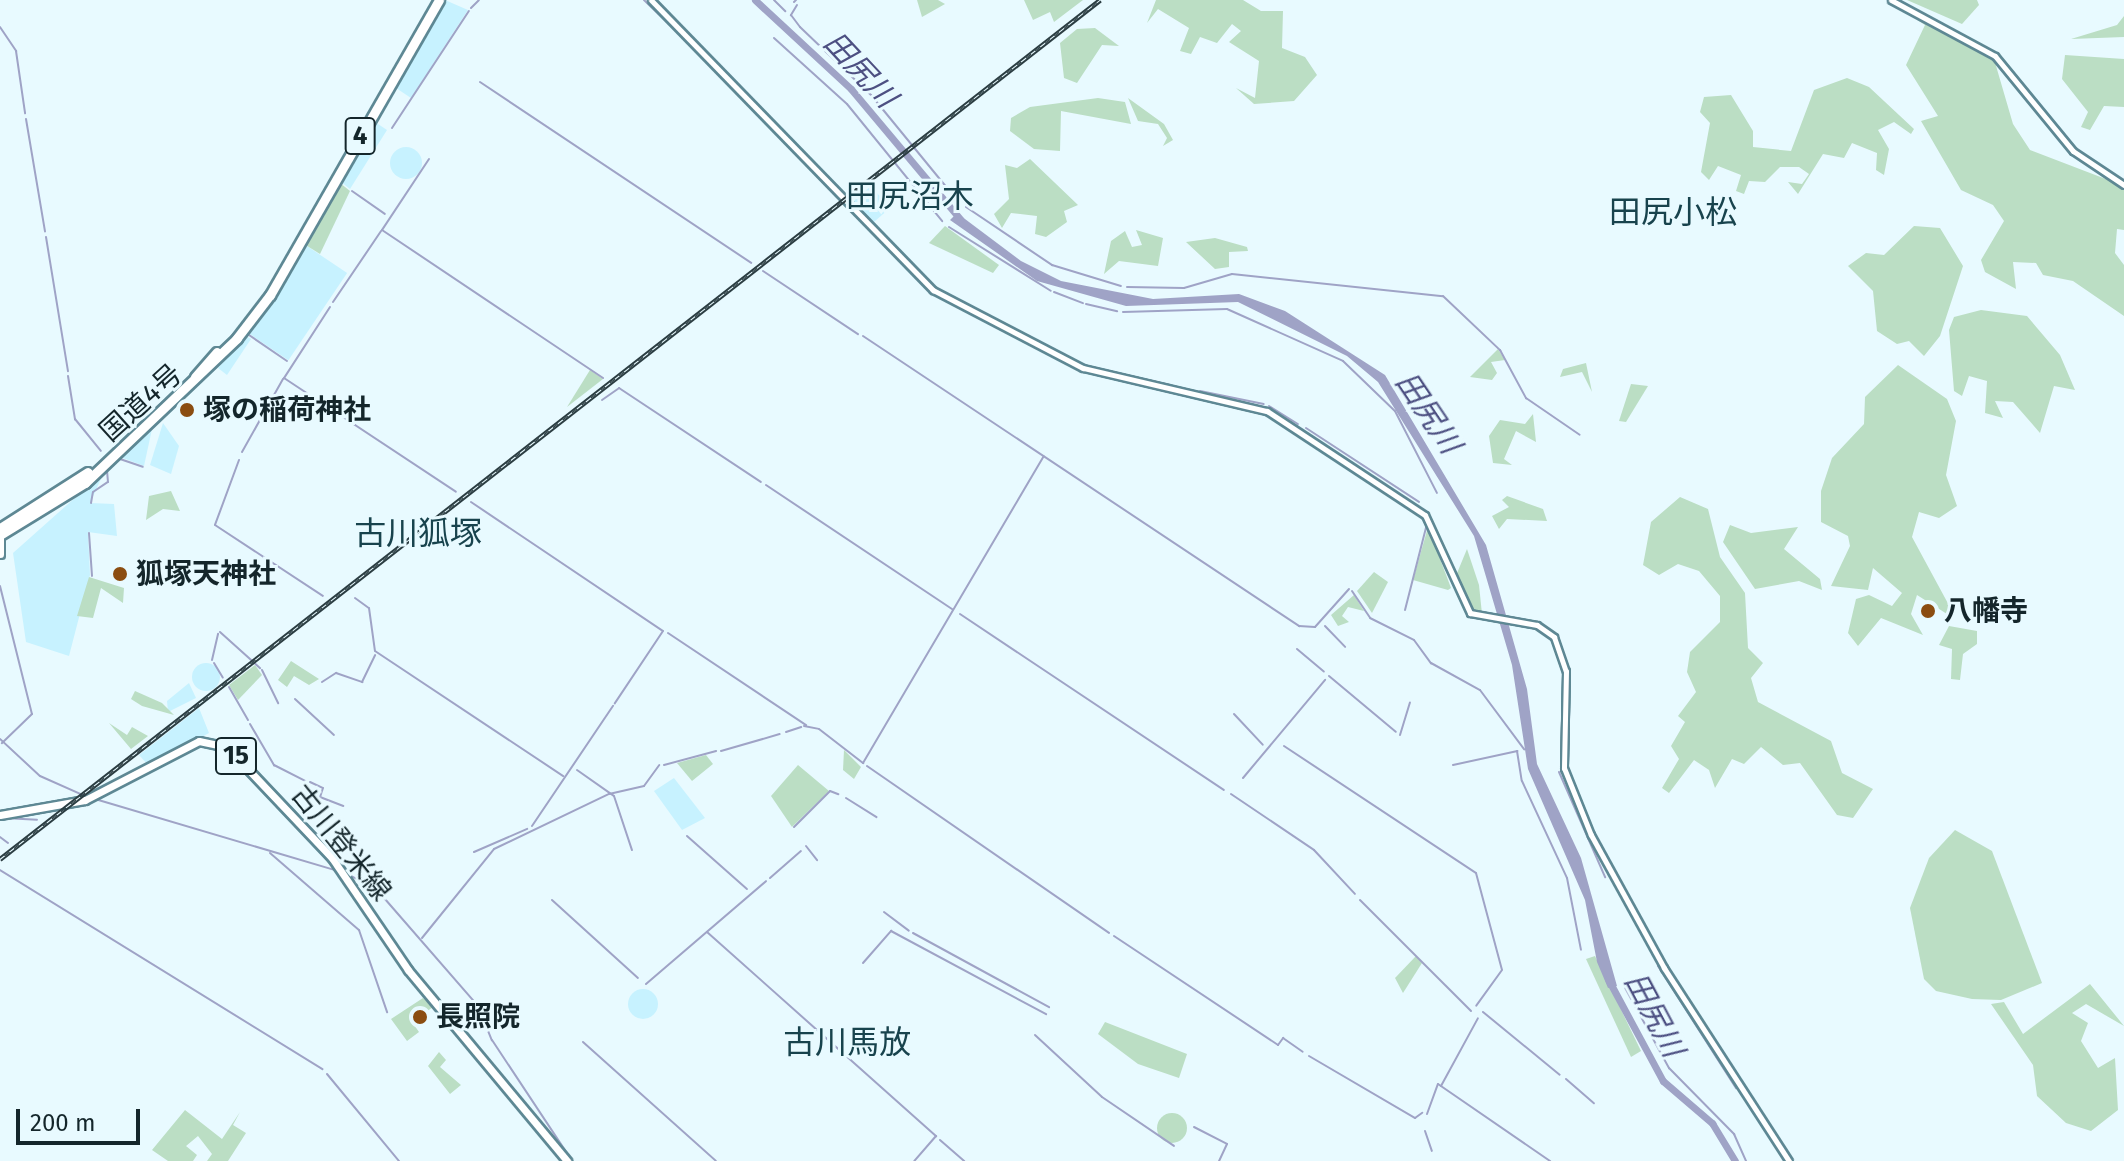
<!DOCTYPE html>
<meta charset="utf-8">
<style>
body{margin:0}
#map{position:relative;width:2124px;height:1161px;overflow:hidden;background:#e8faff;font-family:"Fira Sans","Noto Sans JP",sans-serif}
div>[style]{position:absolute}
.built>*{inset:0;background:#c7f2ff;transform-origin:0 0}
.round{border-radius:50%}
.green>*{inset:0;background:#bbdec4}
.water>*{inset:0;background:#9fa3c6}
.stream>*{height:2px;margin:-1px;padding:0 1px;transform-origin:1px;border-radius:1px;background:#9fa3c6}
.river>*{height:7px;margin:-3.5px;padding:0 3.5px;transform-origin:3.5px;border-radius:3.5px;background:#9fa3c6}
.roads{filter:drop-shadow(2px 0 #5e8894) drop-shadow(-2px 0 #5e8894) drop-shadow(0 2px #5e8894) drop-shadow(0 -2px #5e8894)}
.minor>*{height:5px;margin:-2.5px;padding:0 2.5px;transform-origin:2.5px;border-radius:2.5px;background:#fff}
.major>*{height:7px;margin:-3.5px;padding:0 3.5px;transform-origin:3.5px;border-radius:3.5px;background:#fff}
.highway>*{height:9px;margin:-4.5px;padding:0 4.5px;transform-origin:4.5px;border-radius:4.5px;background:#fff}
.rail>*{height:5px;margin-top:-2.5px;transform-origin:0;background:repeating-linear-gradient(90deg,#e8faff 0 6px,#2b3d42 0 12px);box-sizing:border-box;border-block:2px solid #2b3d42}
.dots>*{width:22px;height:22px;translate:-50% -50%;box-sizing:border-box;border:4px solid #e8faff;border-radius:50%}
span{translate:-50% -50%;white-space:nowrap;text-align:center;line-height:1.15;-webkit-text-stroke:6px #e8faff;paint-order:stroke}
.shield-label span{padding:2px 6px;background:#e8faff;border:2px solid;border-radius:6px;-webkit-text-stroke-width:0}
.shield-label{font-size:26px;color:#14262b;font-weight:700}
.street-label{font-size:28px;color:#14262b}
.poi-label{font-size:28px;color:#14262b;font-weight:700}
.left{translate:0 -50%;text-align:left}
.water-label{font-size:30px;color:#4d5082;font-style:italic}
.quarter-label{font-size:32px;color:#18434d}
.scale{position:absolute;left:16px;top:1109px;width:124px;height:36px;box-sizing:border-box;border:4px solid #14262b;border-top:0;padding-left:10px;font-size:24px;line-height:28px;white-space:nowrap;color:#14262b;-webkit-text-stroke:6px #e8faff;paint-order:stroke}
</style>
<div id="map">
<div class="built">
<div style="clip-path:polygon(445px 0,468px 10px,411px 98px,396px 88px)"></div>
<div style="clip-path:polygon(375px 122px,387px 130px,350px 189px,341px 182px)"></div>
<div class="round" style="left:390px;top:147px;width:32px;height:32px"></div>
<div style="left:871px;top:186px;width:29px;height:26px;rotate:49deg"></div>
<div style="left:304px;top:244px;width:52px;height:105px;rotate:34deg"></div>
<div style="clip-path:polygon(246px 336px,251px 339px,227px 375px,218px 368px)"></div>
<div style="clip-path:polygon(163px 423px,179px 446px,171px 474px,150px 465px)"></div>
<div style="clip-path:polygon(152px 429px,144px 466px,120px 457px)"></div>
<div style="clip-path:polygon(104px 472px,90px 503px,114px 504px,117px 536px,88px 532px,90px 575px,69px 656px,26px 642px,13px 553px)"></div>
<div class="round" style="left:192px;top:663px;width:28px;height:28px"></div>
<div style="clip-path:polygon(189px 683px,196px 698px,168px 712px,167px 701px)"></div>
<div style="clip-path:polygon(199px 708px,209px 733px,149px 766px,139px 755px)"></div>
<div style="clip-path:polygon(674px 778px,705px 818px,682px 830px,654px 791px)"></div>
<div class="round" style="left:628px;top:989px;width:30px;height:30px"></div>
</div>
<div class="green">
<div style="clip-path:polygon(917px 0,938px 0,945px 4px,922px 17px)"></div>
<div style="clip-path:polygon(1024px 0,1083px 0,1054px 22px,1050px 12px,1033px 20px)"></div>
<div style="clip-path:polygon(1156px 0,1243px 0,1261px 11px,1283px 11px,1282px 48px,1305px 57px,1317px 75px,1294px 101px,1254px 104px,1236px 88px,1255px 98px,1259px 61px,1229px 42px,1241px 31px,1232px 24px,1217px 43px,1200px 37px,1191px 54px,1180px 51px,1189px 28px,1158px 9px,1147px 23px)"></div>
<div style="clip-path:polygon(1907px 0,1977px 0,1979px 5px,1962px 24px)"></div>
<div style="clip-path:polygon(2124px 16px,2124px 37px,2071px 39px,2117px 25px)"></div>
<div style="clip-path:polygon(1916px 19px,1994px 59px,2013px 124px,2030px 150px,2124px 186px,2124px 230px,2117px 229px,2115px 253px,2124px 265px,2124px 316px,2073px 281px,2043px 275px,2036px 263px,2013px 262px,2016px 289px,1985px 272px,1981px 260px,2004px 221px,1993px 205px,1961px 190px,1921px 121px,1938px 116px,1906px 65px,1925px 25px)"></div>
<div style="clip-path:polygon(1095px 28px,1119px 46px,1102px 45px,1077px 83px,1064px 78px,1060px 43px,1077px 29px)"></div>
<div style="clip-path:polygon(2065px 55px,2124px 59px,2124px 107px,2104px 106px,2090px 130px,2081px 127px,2088px 112px,2062px 79px)"></div>
<div style="clip-path:polygon(1847px 78px,1869px 87px,1914px 129px,1911px 134px,1894px 122px,1878px 130px,1889px 149px,1884px 175px,1876px 170px,1877px 153px,1852px 143px,1844px 158px,1823px 154px,1798px 194px,1788px 182px,1802px 184px,1809px 174px,1799px 167px,1780px 167px,1765px 182px,1749px 181px,1744px 194px,1736px 191px,1741px 175px,1718px 166px,1709px 180px,1701px 172px,1710px 123px,1700px 112px,1704px 97px,1731px 95px,1753px 131px,1753px 147px,1791px 151px,1814px 90px)"></div>
<div style="clip-path:polygon(1098px 98px,1125px 102px,1131px 124px,1061px 111px,1060px 151px,1034px 149px,1010px 131px,1011px 118px,1030px 107px)"></div>
<div style="clip-path:polygon(1128px 98px,1164px 124px,1173px 140px,1163px 146px,1167px 138px,1158px 124px,1138px 121px)"></div>
<div style="clip-path:polygon(1030px 159px,1078px 205px,1064px 211px,1067px 222px,1046px 237px,1035px 234px,1037px 216px,1011px 213px,1002px 228px,994px 214px,1009px 199px,1005px 165px,1017px 168px)"></div>
<div style="clip-path:polygon(340px 183px,350px 191px,320px 254px,304px 244px)"></div>
<div style="clip-path:polygon(945px 226px,999px 265px,993px 273px,929px 243px)"></div>
<div style="clip-path:polygon(1914px 226px,1940px 228px,1963px 266px,1940px 336px,1924px 356px,1909px 341px,1897px 344px,1877px 331px,1873px 291px,1848px 266px,1866px 253px,1884px 255px)"></div>
<div style="clip-path:polygon(1136px 230px,1163px 238px,1158px 266px,1119px 261px,1104px 274px,1111px 241px,1125px 231px,1132px 247px,1142px 245px)"></div>
<div style="clip-path:polygon(1215px 238px,1247px 247px,1248px 251px,1229px 252px,1229px 267px,1215px 269px,1186px 242px)"></div>
<div style="clip-path:polygon(1981px 310px,2027px 316px,2060px 355px,2075px 390px,2054px 386px,2040px 433px,2013px 402px,1995px 401px,2003px 418px,1985px 413px,1987px 381px,1969px 376px,1962px 396px,1954px 391px,1949px 330px,1954px 317px)"></div>
<div style="clip-path:polygon(1498px 349px,1505px 360px,1491px 362px,1497px 373px,1492px 380px,1470px 377px)"></div>
<div style="clip-path:polygon(1586px 363px,1592px 392px,1582px 372px,1560px 377px,1563px 369px)"></div>
<div style="clip-path:polygon(1898px 365px,1947px 399px,1956px 421px,1946px 475px,1957px 506px,1939px 518px,1919px 512px,1912px 537px,1951px 609px,1947px 614px,1917px 595px,1911px 614px,1923px 635px,1881px 618px,1858px 646px,1848px 633px,1856px 599px,1869px 595px,1892px 606px,1902px 593px,1873px 568px,1868px 590px,1831px 586px,1850px 546px,1848px 536px,1821px 522px,1821px 491px,1832px 458px,1864px 424px,1865px 397px)"></div>
<div style="clip-path:polygon(590px 370px,603px 379px,567px 407px)"></div>
<div style="clip-path:polygon(1631px 384px,1648px 386px,1626px 422px,1619px 421px)"></div>
<div style="clip-path:polygon(1533px 414px,1536px 442px,1516px 431px,1504px 459px,1512px 465px,1493px 463px,1489px 436px,1500px 420px,1525px 424px)"></div>
<div style="clip-path:polygon(171px 491px,180px 511px,163px 509px,146px 520px,149px 496px)"></div>
<div style="clip-path:polygon(1507px 496px,1543px 509px,1547px 521px,1507px 519px,1499px 529px,1492px 516px,1509px 507px,1502px 500px)"></div>
<div style="clip-path:polygon(1680px 497px,1708px 509px,1720px 557px,1745px 593px,1748px 648px,1763px 663px,1751px 678px,1758px 702px,1831px 741px,1842px 773px,1873px 789px,1853px 818px,1837px 815px,1800px 763px,1783px 765px,1761px 747px,1744px 764px,1732px 759px,1715px 788px,1709px 770px,1694px 760px,1669px 793px,1662px 788px,1679px 759px,1671px 746px,1685px 722px,1678px 716px,1696px 692px,1687px 672px,1690px 652px,1720px 622px,1720px 596px,1699px 571px,1678px 564px,1659px 575px,1643px 565px,1651px 522px)"></div>
<div style="clip-path:polygon(1730px 525px,1751px 533px,1798px 527px,1784px 549px,1820px 579px,1822px 590px,1799px 581px,1755px 589px,1723px 542px)"></div>
<div style="clip-path:polygon(1428px 527px,1451px 588px,1448px 590px,1413px 580px)"></div>
<div style="clip-path:polygon(1467px 549px,1479px 585px,1482px 614px,1471px 610px,1455px 578px)"></div>
<div style="clip-path:polygon(1374px 572px,1388px 582px,1372px 613px,1357px 591px)"></div>
<div style="clip-path:polygon(89px 577px,124px 588px,123px 603px,101px 588px,93px 618px,77px 616px)"></div>
<div style="clip-path:polygon(1354px 595px,1364px 611px,1348px 607px,1342px 616px,1349px 622px,1338px 626px,1331px 615px)"></div>
<div style="clip-path:polygon(1949px 626px,1977px 631px,1977px 644px,1963px 654px,1960px 680px,1951px 679px,1952px 649px,1939px 645px)"></div>
<div style="clip-path:polygon(291px 661px,319px 679px,309px 685px,294px 676px,287px 687px,278px 680px)"></div>
<div style="clip-path:polygon(255px 665px,262px 675px,238px 700px,229px 685px)"></div>
<div style="clip-path:polygon(135px 691px,162px 703px,174px 715px,142px 706px,131px 699px)"></div>
<div style="clip-path:polygon(109px 723px,127px 735px,132px 727px,148px 736px,131px 749px)"></div>
<div style="clip-path:polygon(844px 750px,861px 767px,854px 779px,843px 770px)"></div>
<div style="clip-path:polygon(706px 755px,713px 764px,692px 781px,677px 763px)"></div>
<div style="clip-path:polygon(798px 765px,829px 791px,792px 827px,771px 796px)"></div>
<div style="clip-path:polygon(1955px 830px,1992px 851px,2042px 983px,2001px 1000px,1972px 999px,1936px 991px,1924px 979px,1910px 908px,1929px 858px)"></div>
<div style="clip-path:polygon(1416px 956px,1422px 963px,1403px 993px,1395px 978px)"></div>
<div style="clip-path:polygon(1595px 956px,1641px 1051px,1631px 1057px,1586px 959px)"></div>
<div style="clip-path:polygon(2090px 984px,2124px 1026px,2086px 1004px,2072px 1013px,2088px 1023px,2081px 1041px,2098px 1068px,2115px 1058px,2118px 1110px,2091px 1131px,2066px 1123px,2037px 1096px,2033px 1065px,1991px 1004px,2004px 1002px,2023px 1034px)"></div>
<div style="clip-path:polygon(423px 998px,433px 1007px,412px 1022px,419px 1032px,407px 1041px,391px 1019px)"></div>
<div style="clip-path:polygon(1105px 1022px,1187px 1054px,1179px 1078px,1138px 1064px,1098px 1034px)"></div>
<div style="clip-path:polygon(439px 1052px,446px 1060px,440px 1067px,461px 1085px,450px 1094px,428px 1066px)"></div>
<div style="clip-path:polygon(185px 1110px,222px 1139px,240px 1112px,233px 1125px,246px 1133px,228px 1161px,207px 1161px,212px 1154px,198px 1136px,186px 1146px,197px 1155px,193px 1161px,168px 1161px,152px 1150px)"></div>
<div class="round" style="left:1157px;top:1113px;width:30px;height:30px"></div>
</div>
<div class="water">
<div style="clip-path:polygon(957px 213px,1021px 261px,1061px 281px,1153px 299px,1239px 294px,1285px 311px,1385px 375px,1486px 545px,1527px 689px,1537px 764px,1581px 858px,1617px 986px,1608px 988px,1597px 962px,1585px 900px,1528px 769px,1512px 665px,1474px 536px,1378px 382px,1347px 356px,1238px 302px,1126px 306px,1037px 281px,950px 220px)"></div>
</div>
<div class="stream">
<div style="left:644px;top:0;width:81px;rotate:44deg"></div>
<div style="left:774px;top:0;width:16px;rotate:45deg"></div>
<div style="left:794px;top:2px;width:3px;rotate:-45deg"></div>
<div style="left:797px;top:5px;width:12px;rotate:121deg"></div>
<div style="left:791px;top:15px;width:15px;rotate:53deg"></div>
<div style="left:800px;top:27px;width:98px;rotate:43.8deg"></div>
<div style="left:871px;top:95px;width:136px;rotate:50.7deg"></div>
<div style="left:471px;top:8px;width:11px;rotate:-45deg"></div>
<div style="left:0;top:27px;width:29px;rotate:56deg"></div>
<div style="left:16px;top:51px;width:63px;rotate:81.7deg"></div>
<div style="left:774px;top:38px;width:98px;rotate:42.1deg"></div>
<div style="left:847px;top:104px;width:151px;rotate:50.9deg"></div>
<div style="left:480px;top:82px;width:326px;rotate:33.7deg"></div>
<div style="left:737px;top:92px;width:144px;rotate:46.4deg"></div>
<div style="left:26px;top:119px;width:114px;rotate:80.4deg"></div>
<div style="left:392px;top:128px;width:140px;rotate:-56.7deg"></div>
<div style="left:429px;top:159px;width:85px;rotate:123.5deg"></div>
<div style="left:382px;top:230px;width:266px;rotate:33.8deg"></div>
<div style="left:352px;top:191px;width:40px;rotate:34.9deg"></div>
<div style="left:966px;top:207px;width:104px;rotate:34deg"></div>
<div style="left:1052px;top:265px;width:72px;rotate:16.9deg"></div>
<div style="left:949px;top:227px;width:120px;rotate:32.1deg"></div>
<div style="left:46px;top:237px;width:136px;rotate:80.7deg"></div>
<div style="left:763px;top:271px;width:114px;rotate:33.6deg"></div>
<div style="left:1127px;top:287px;width:57px;rotate:1deg"></div>
<div style="left:1184px;top:288px;width:50px;rotate:-16.3deg"></div>
<div style="left:1232px;top:274px;width:212px;rotate:6deg"></div>
<div style="left:1443px;top:296px;width:79px;rotate:43.5deg"></div>
<div style="left:1500px;top:350px;width:55px;rotate:61.6deg"></div>
<div style="left:1526px;top:398px;width:65px;rotate:34.4deg"></div>
<div style="left:1054px;top:292px;width:31px;rotate:21deg"></div>
<div style="left:333px;top:302px;width:86px;rotate:-55.9deg"></div>
<div style="left:1086px;top:304px;width:32px;rotate:13deg"></div>
<div style="left:330px;top:307px;width:85px;rotate:122.9deg"></div>
<div style="left:284px;top:378px;width:206px;rotate:33.5deg"></div>
<div style="left:1123px;top:312px;width:104px;rotate:-1.7deg"></div>
<div style="left:1227px;top:309px;width:127px;rotate:24.1deg"></div>
<div style="left:1343px;top:361px;width:72px;rotate:43.9deg"></div>
<div style="left:1395px;top:411px;width:92px;rotate:62.9deg"></div>
<div style="left:249px;top:335px;width:46px;rotate:34.4deg"></div>
<div style="left:863px;top:336px;width:524px;rotate:33.63deg"></div>
<div style="left:1299px;top:626px;width:16px;rotate:4deg"></div>
<div style="left:1315px;top:627px;width:51px;rotate:-48.2deg"></div>
<div style="left:1104px;top:370px;width:68px;rotate:12.8deg"></div>
<div style="left:68px;top:376px;width:44px;rotate:80.8deg"></div>
<div style="left:75px;top:419px;width:41px;rotate:50.9deg"></div>
<div style="left:1200px;top:391px;width:65px;rotate:11.5deg"></div>
<div style="left:602px;top:400px;width:21px;rotate:-35deg"></div>
<div style="left:619px;top:388px;width:170px;rotate:33.5deg"></div>
<div style="left:1269px;top:406px;width:34px;rotate:32deg"></div>
<div style="left:1306px;top:428px;width:135px;rotate:33.2deg"></div>
<div style="left:242px;top:452px;width:84px;rotate:-60.7deg"></div>
<div style="left:120px;top:459px;width:24px;rotate:19deg"></div>
<div style="left:239px;top:460px;width:69px;rotate:110.3deg"></div>
<div style="left:215px;top:525px;width:129px;rotate:33.3deg"></div>
<div style="left:766px;top:485px;width:224px;rotate:33.7deg"></div>
<div style="left:471px;top:502px;width:231px;rotate:33.9deg"></div>
<div style="left:663px;top:631px;width:87px;rotate:123.7deg"></div>
<div style="left:91px;top:503px;width:11px;rotate:-80deg"></div>
<div style="left:93px;top:492px;width:18px;rotate:-34deg"></div>
<div style="left:108px;top:482px;width:11px;rotate:-95deg"></div>
<div style="left:89px;top:533px;width:43px;rotate:86deg"></div>
<div style="left:0;top:586px;width:132px;rotate:76deg"></div>
<div style="left:32px;top:714px;width:42px;rotate:136deg"></div>
<div style="left:1352px;top:591px;width:32px;rotate:56deg"></div>
<div style="left:1370px;top:618px;width:49px;rotate:26.6deg"></div>
<div style="left:1414px;top:640px;width:29px;rotate:54deg"></div>
<div style="left:1431px;top:663px;width:56px;rotate:28.9deg"></div>
<div style="left:1480px;top:690px;width:74px;rotate:53.3deg"></div>
<div style="left:355px;top:598px;width:17px;rotate:36deg"></div>
<div style="left:369px;top:608px;width:43px;rotate:82.1deg"></div>
<div style="left:375px;top:651px;width:226px;rotate:33.6deg"></div>
<div style="left:1405px;top:610px;width:89px;rotate:-75.7deg"></div>
<div style="left:960px;top:614px;width:317px;rotate:33.7deg"></div>
<div style="left:1325px;top:626px;width:29px;rotate:46deg"></div>
<div style="left:220px;top:632px;width:54px;rotate:42deg"></div>
<div style="left:668px;top:633px;width:166px;rotate:33.7deg"></div>
<div style="left:1297px;top:649px;width:35px;rotate:40deg"></div>
<div style="left:212px;top:660px;width:27px;rotate:-77deg"></div>
<div style="left:214px;top:663px;width:17px;rotate:59deg"></div>
<div style="left:262px;top:670px;width:37px;rotate:64deg"></div>
<div style="left:1329px;top:676px;width:87px;rotate:39.9deg"></div>
<div style="left:322px;top:682px;width:17px;rotate:-33deg"></div>
<div style="left:336px;top:673px;width:28px;rotate:19deg"></div>
<div style="left:362px;top:682px;width:30px;rotate:-64deg"></div>
<div style="left:229px;top:687px;width:38px;rotate:60deg"></div>
<div style="left:295px;top:699px;width:53px;rotate:42.7deg"></div>
<div style="left:1234px;top:714px;width:42px;rotate:46.9deg"></div>
<div style="left:250px;top:724px;width:48px;rotate:59.7deg"></div>
<div style="left:274px;top:765px;width:35px;rotate:27deg"></div>
<div style="left:804px;top:726px;width:15px;rotate:11deg"></div>
<div style="left:819px;top:729px;width:56px;rotate:37.7deg"></div>
<div style="left:863px;top:763px;width:356px;rotate:-59.5deg"></div>
<div style="left:786px;top:732px;width:16px;rotate:-18deg"></div>
<div style="left:1400px;top:735px;width:34px;rotate:-73deg"></div>
<div style="left:0;top:739px;width:54px;rotate:42.8deg"></div>
<div style="left:40px;top:776px;width:49px;rotate:24deg"></div>
<div style="left:225px;top:739px;width:63px;rotate:46.9deg"></div>
<div style="left:1284px;top:746px;width:230px;rotate:33.5deg"></div>
<div style="left:1476px;top:873px;width:100px;rotate:75deg"></div>
<div style="left:1502px;top:970px;width:44px;rotate:125.8deg"></div>
<div style="left:220px;top:749px;width:52px;rotate:44.2deg"></div>
<div style="left:721px;top:751px;width:61px;rotate:-16.1deg"></div>
<div style="left:664px;top:765px;width:54px;rotate:-15.1deg"></div>
<div style="left:1453px;top:765px;width:66px;rotate:-12.3deg"></div>
<div style="left:1517px;top:751px;width:30px;rotate:81deg"></div>
<div style="left:1522px;top:781px;width:107px;rotate:65.1deg"></div>
<div style="left:1567px;top:878px;width:73px;rotate:79deg"></div>
<div style="left:867px;top:766px;width:294px;rotate:34.6deg"></div>
<div style="left:577px;top:770px;width:45px;rotate:35.1deg"></div>
<div style="left:614px;top:796px;width:57px;rotate:71.6deg"></div>
<div style="left:1559px;top:772px;width:115px;rotate:66.3deg"></div>
<div style="left:1243px;top:778px;width:128px;rotate:-50.1deg"></div>
<div style="left:310px;top:782px;width:14px;rotate:25deg"></div>
<div style="left:323px;top:788px;width:9px;rotate:108deg"></div>
<div style="left:320px;top:797px;width:25px;rotate:21deg"></div>
<div style="left:1231px;top:794px;width:100px;rotate:34deg"></div>
<div style="left:1314px;top:850px;width:60px;rotate:47deg"></div>
<div style="left:846px;top:798px;width:36px;rotate:32deg"></div>
<div style="left:95px;top:799px;width:253px;rotate:16.5deg"></div>
<div style="left:99px;top:799px;width:48px;rotate:-29.7deg"></div>
<div style="left:4px;top:818px;width:33px;rotate:3deg"></div>
<div style="left:532px;top:826px;width:145px;rotate:-56deg"></div>
<div style="left:794px;top:827px;width:51px;rotate:-45deg"></div>
<div style="left:830px;top:791px;width:9px;rotate:21deg"></div>
<div style="left:687px;top:836px;width:80px;rotate:41.5deg"></div>
<div style="left:0;top:837px;width:10px;rotate:37deg"></div>
<div style="left:806px;top:846px;width:18px;rotate:52deg"></div>
<div style="left:474px;top:852px;width:58px;rotate:-23.5deg"></div>
<div style="left:270px;top:853px;width:118px;rotate:40.9deg"></div>
<div style="left:359px;top:930px;width:87px;rotate:71.1deg"></div>
<div style="left:0;top:870px;width:379px;rotate:31.7deg"></div>
<div style="left:348px;top:874px;width:34px;rotate:30deg"></div>
<div style="left:378px;top:891px;width:152px;rotate:49deg"></div>
<div style="left:478px;top:1006px;width:37px;rotate:68deg"></div>
<div style="left:492px;top:1040px;width:145px;rotate:56.5deg"></div>
<div style="left:770px;top:878px;width:41px;rotate:-41.1deg"></div>
<div style="left:552px;top:900px;width:116px;rotate:42.2deg"></div>
<div style="left:1360px;top:900px;width:157px;rotate:45deg"></div>
<div style="left:884px;top:912px;width:31px;rotate:37deg"></div>
<div style="left:707px;top:932px;width:307px;rotate:41.7deg"></div>
<div style="left:936px;top:1136px;width:33px;rotate:131deg"></div>
<div style="left:913px;top:933px;width:155px;rotate:28.6deg"></div>
<div style="left:1114px;top:936px;width:197px;rotate:33.6deg"></div>
<div style="left:1278px;top:1045px;width:9px;rotate:-54deg"></div>
<div style="left:1283px;top:1038px;width:24px;rotate:35deg"></div>
<div style="left:422px;top:938px;width:114px;rotate:-51deg"></div>
<div style="left:494px;top:849px;width:127px;rotate:-25.6deg"></div>
<div style="left:609px;top:794px;width:36px;rotate:-13deg"></div>
<div style="left:644px;top:786px;width:26px;rotate:-54deg"></div>
<div style="left:863px;top:963px;width:43px;rotate:-48.8deg"></div>
<div style="left:891px;top:931px;width:176px;rotate:28.2deg"></div>
<div style="left:1658px;top:966px;width:145px;rotate:57.4deg"></div>
<div style="left:646px;top:984px;width:158px;rotate:-40.6deg"></div>
<div style="left:1623px;top:984px;width:96px;rotate:61.3deg"></div>
<div style="left:1669px;top:1068px;width:93px;rotate:45.4deg"></div>
<div style="left:1734px;top:1134px;width:30px;rotate:66deg"></div>
<div style="left:1483px;top:1012px;width:99px;rotate:39.3deg"></div>
<div style="left:1035px;top:1035px;width:91px;rotate:42.8deg"></div>
<div style="left:1102px;top:1097px;width:87px;rotate:34.2deg"></div>
<div style="left:583px;top:1042px;width:178px;rotate:41.8deg"></div>
<div style="left:1309px;top:1056px;width:123px;rotate:30.3deg"></div>
<div style="left:1415px;top:1118px;width:9px;rotate:-36deg"></div>
<div style="left:327px;top:1074px;width:113px;rotate:50.4deg"></div>
<div style="left:1566px;top:1079px;width:37px;rotate:41deg"></div>
<div style="left:1441px;top:1086px;width:77px;rotate:-61.4deg"></div>
<div style="left:1427px;top:1114px;width:32px;rotate:-70deg"></div>
<div style="left:1438px;top:1084px;width:136px;rotate:34.5deg"></div>
<div style="left:1194px;top:1127px;width:37px;rotate:27deg"></div>
<div style="left:1227px;top:1144px;width:19px;rotate:115deg"></div>
<div style="left:1425px;top:1131px;width:21px;rotate:71deg"></div>
<div style="left:940px;top:1140px;width:32px;rotate:41deg"></div>
</div>
<div class="river">
<div style="left:755px;top:0;width:131px;rotate:42.8deg"></div>
<div style="left:851px;top:89px;width:170px;rotate:50deg"></div>
<div style="left:1608px;top:979px;width:116px;rotate:61.7deg"></div>
<div style="left:1663px;top:1081px;width:65px;rotate:40.6deg"></div>
<div style="left:1712px;top:1123px;width:44px;rotate:58.8deg"></div>
</div>
<div class="roads">
<div class="minor">
<div style="left:651px;top:0;width:405px;rotate:45.8deg"></div>
<div style="left:933px;top:290px;width:169px;rotate:27.5deg"></div>
<div style="left:1083px;top:368px;width:189px;rotate:13.2deg"></div>
<div style="left:1267px;top:411px;width:189px;rotate:33.4deg"></div>
<div style="left:1425px;top:515px;width:108px;rotate:65.3deg"></div>
<div style="left:1470px;top:613px;width:68px;rotate:10.2deg"></div>
<div style="left:1537px;top:625px;width:21px;rotate:35deg"></div>
<div style="left:1554px;top:637px;width:36px;rotate:71deg"></div>
<div style="left:1566px;top:671px;width:97px;rotate:91.2deg"></div>
<div style="left:1564px;top:768px;width:72px;rotate:68.1deg"></div>
<div style="left:1591px;top:835px;width:152px;rotate:61.2deg"></div>
<div style="left:1664px;top:968px;width:230px;rotate:57.1deg"></div>
<div style="left:1891px;top:0;width:118px;rotate:28.3deg"></div>
<div style="left:1995px;top:56px;width:123px;rotate:50.6deg"></div>
<div style="left:2073px;top:151px;width:61px;rotate:33.7deg"></div>
</div>
<div class="major">
<div style="left:0;top:537px;width:17px;rotate:90deg"></div>
<div style="left:0;top:815px;width:86px;rotate:-10deg"></div>
<div style="left:85px;top:800px;width:128px;rotate:-27.4deg"></div>
<div style="left:199px;top:741px;width:29px;rotate:12deg"></div>
<div style="left:227px;top:747px;width:153px;rotate:46.6deg"></div>
<div style="left:332px;top:858px;width:135px;rotate:55.8deg"></div>
<div style="left:408px;top:970px;width:249px;rotate:50.2deg"></div>
</div>
<div class="highway">
<div style="left:195px;top:377px;width:33px;rotate:-49deg"></div>
<div style="left:0;top:528px;width:104px;rotate:-32.5deg"></div>
<div style="left:0;top:535px;width:100px;rotate:-31.5deg"></div>
<div style="left:85px;top:483px;width:210px;rotate:-43.6deg"></div>
<div style="left:237px;top:338px;width:54px;rotate:-52.5deg"></div>
<div style="left:270px;top:295px;width:340px;rotate:-60.2deg"></div>
</div>
</div>
<div class="rail">
<div style="left:0;top:859px;width:1396px;rotate:-37.99deg"></div>
</div>
<div class="dots">
<div style="left:187px;top:410px;background:#8b4d11"></div>
<div style="left:120px;top:574px;background:#8b4d11"></div>
<div style="left:1928px;top:611px;background:#8b4d11"></div>
<div style="left:420px;top:1017px;background:#8b4d11"></div>
</div>
<div class="shield-label">
<span style="left:360px;top:136px">4</span>
<span style="left:236px;top:756px">15</span>
</div>
<div class="street-label">
<span style="left:141px;top:403px;rotate:-42deg">国道4号</span>
<span style="left:341px;top:843px;rotate:51deg">古川登米線</span>
</div>
<div class="poi-label">
<span class="left" style="left:203px;top:410px">塚の稲荷神社</span>
<span class="left" style="left:136px;top:574px">狐塚天神社</span>
<span class="left" style="left:1944px;top:611px">八幡寺</span>
<span class="left" style="left:436px;top:1017px">長照院</span>
</div>
<div class="water-label">
<span style="left:860px;top:70px;rotate:47deg">田尻川</span>
<span style="left:1428px;top:413px;rotate:56deg">田尻川</span>
<span style="left:1654px;top:1015px;rotate:62deg">田尻川</span>
</div>
<div class="quarter-label">
<span style="left:910px;top:196px">田尻沼木</span>
<span style="left:1673px;top:212px">田尻小松</span>
<span style="left:418px;top:533px">古川狐塚</span>
<span style="left:847px;top:1042px">古川馬放</span>
</div>
<div class="scale">200 m</div>
</div>
